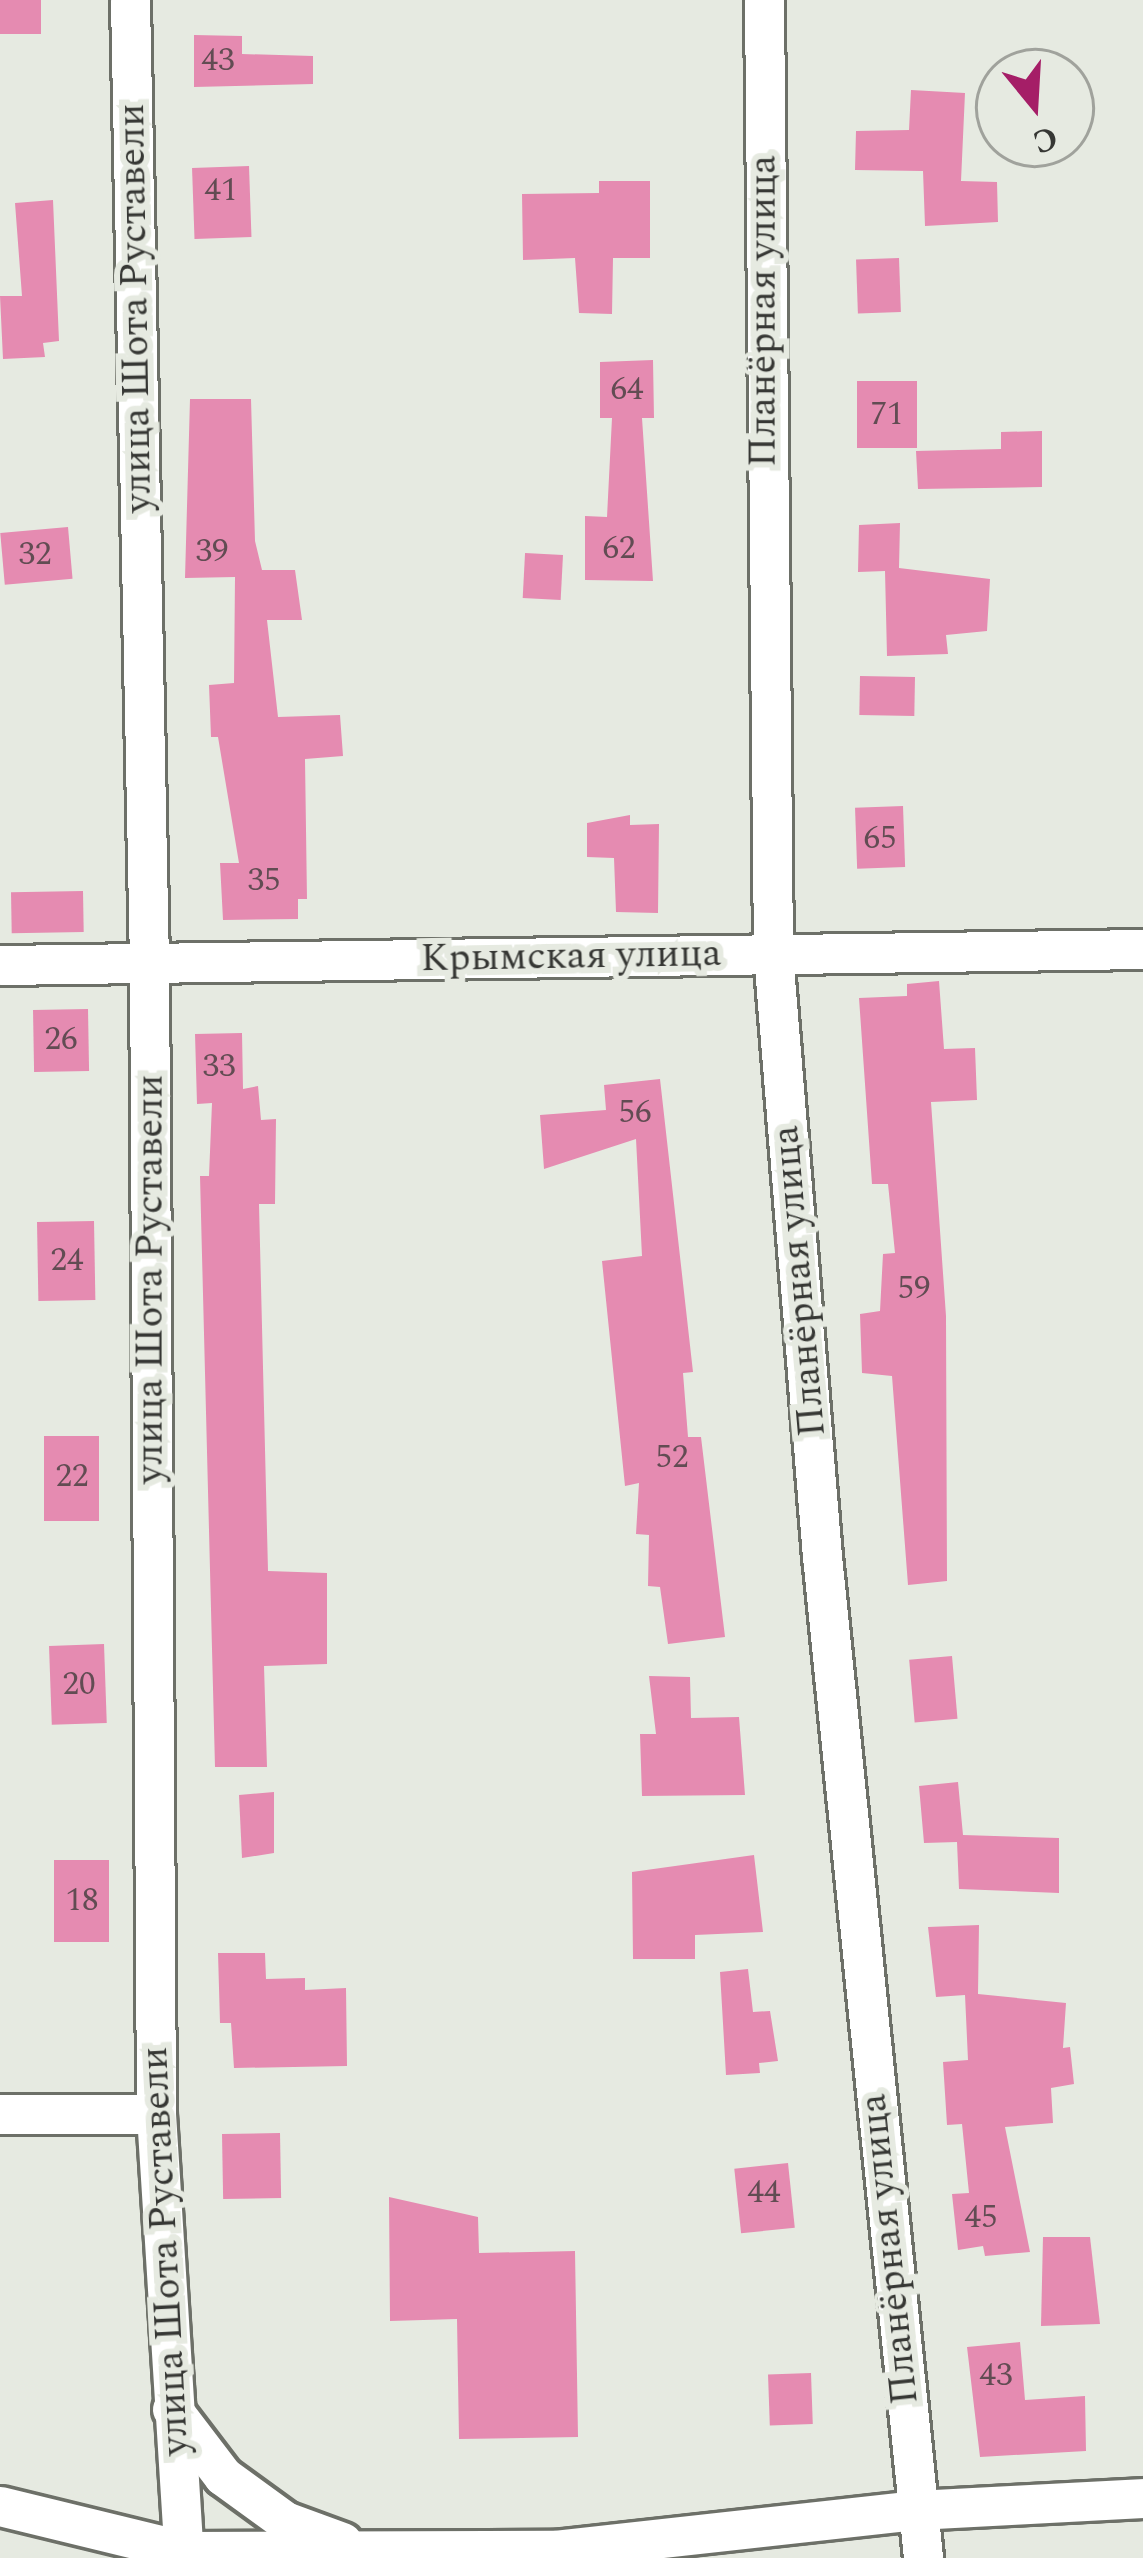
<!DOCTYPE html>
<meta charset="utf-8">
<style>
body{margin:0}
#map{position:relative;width:1143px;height:2558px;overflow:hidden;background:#e6eae1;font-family:Spectral,serif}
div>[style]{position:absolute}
.building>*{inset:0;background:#e58bb1;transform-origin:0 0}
.roads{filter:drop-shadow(3px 0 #6d7068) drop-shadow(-3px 0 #6d7068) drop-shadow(0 3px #6d7068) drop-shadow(0 -3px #6d7068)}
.minor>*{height:39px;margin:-19.5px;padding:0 19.5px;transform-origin:19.5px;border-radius:19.5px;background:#fff}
span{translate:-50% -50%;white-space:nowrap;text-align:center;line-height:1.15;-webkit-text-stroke:12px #e6eae1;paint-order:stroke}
.number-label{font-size:33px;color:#624c53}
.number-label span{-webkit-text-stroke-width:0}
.street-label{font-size:39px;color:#363734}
.north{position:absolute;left:975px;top:48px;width:120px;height:120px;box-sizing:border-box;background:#e6eae1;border:3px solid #a0a29c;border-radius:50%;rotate:162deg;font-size:33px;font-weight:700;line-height:48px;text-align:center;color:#363734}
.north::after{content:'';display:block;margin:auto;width:42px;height:54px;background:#a51e67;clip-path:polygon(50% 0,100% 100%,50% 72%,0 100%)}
</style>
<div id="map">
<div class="building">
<div style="left:0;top:0;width:41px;height:34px"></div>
<div style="clip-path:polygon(194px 35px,242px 36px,242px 54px,313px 56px,313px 84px,194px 87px)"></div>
<div style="clip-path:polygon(911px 90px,965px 93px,961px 181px,997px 182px,998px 222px,925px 226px,923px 171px,855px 170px,856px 131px,909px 130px)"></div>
<div style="left:249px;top:166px;width:71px;height:57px;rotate:88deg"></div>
<div style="clip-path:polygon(599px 181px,650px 181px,650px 258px,613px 258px,612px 314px,579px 313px,575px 258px,523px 260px,522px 194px,599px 193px)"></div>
<div style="clip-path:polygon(53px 200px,59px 341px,43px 343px,45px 357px,3px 359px,0 296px,22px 296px,15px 203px)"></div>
<div style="left:899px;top:258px;width:54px;height:43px;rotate:88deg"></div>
<div style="clip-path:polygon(653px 360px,654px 418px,642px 418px,653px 581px,585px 580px,585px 516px,607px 517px,612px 418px,600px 418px,600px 362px)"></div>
<div style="left:917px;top:381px;width:67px;height:60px;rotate:90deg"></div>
<div style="clip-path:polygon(190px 399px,251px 399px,255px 541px,262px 570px,295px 570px,302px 620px,267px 620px,278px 717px,340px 715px,343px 756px,305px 759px,307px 899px,298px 899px,298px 919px,223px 920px,220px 863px,239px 863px,218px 737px,211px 737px,209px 685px,234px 683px,235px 577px,185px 578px)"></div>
<div style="clip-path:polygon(1042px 431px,1042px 487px,918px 489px,916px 451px,1001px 449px,1001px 432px)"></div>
<div style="clip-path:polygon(900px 523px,899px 568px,990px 579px,987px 631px,946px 635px,948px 654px,887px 656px,885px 571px,858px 572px,859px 525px)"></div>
<div style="left:68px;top:527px;width:52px;height:68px;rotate:85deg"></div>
<div style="left:563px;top:555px;width:45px;height:38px;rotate:93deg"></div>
<div style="left:860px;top:676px;width:55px;height:39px;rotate:1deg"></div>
<div style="left:903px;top:806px;width:61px;height:48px;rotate:88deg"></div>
<div style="clip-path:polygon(630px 815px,630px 825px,659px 824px,658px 913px,616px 912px,614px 858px,587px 857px,587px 823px)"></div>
<div style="left:83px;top:891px;width:41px;height:72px;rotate:89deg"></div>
<div style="clip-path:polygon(939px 981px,944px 1049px,975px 1048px,977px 1100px,931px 1102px,946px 1316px,947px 1581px,908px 1585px,892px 1376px,862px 1373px,860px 1314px,880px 1311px,883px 1254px,895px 1253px,888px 1184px,872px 1184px,859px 998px,907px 996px,907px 984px)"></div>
<div style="left:88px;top:1009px;width:62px;height:55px;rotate:89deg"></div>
<div style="clip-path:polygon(242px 1033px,243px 1089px,258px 1086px,261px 1120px,276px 1119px,275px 1204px,259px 1204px,268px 1571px,327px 1573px,327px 1664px,264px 1666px,267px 1767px,215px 1767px,200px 1176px,209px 1176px,212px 1103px,197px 1104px,195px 1034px)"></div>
<div style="clip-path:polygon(660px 1079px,693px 1372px,683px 1373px,688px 1437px,701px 1437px,725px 1637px,668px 1644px,660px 1587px,648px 1586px,649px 1535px,636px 1534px,639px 1483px,625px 1486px,602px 1261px,642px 1256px,636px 1139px,544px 1169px,540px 1115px,606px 1110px,604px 1085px)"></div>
<div style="left:94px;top:1221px;width:79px;height:57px;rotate:89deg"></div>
<div style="left:44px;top:1436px;width:55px;height:85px"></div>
<div style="left:104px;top:1644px;width:79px;height:55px;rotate:88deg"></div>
<div style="left:952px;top:1656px;width:63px;height:43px;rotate:85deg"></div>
<div style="clip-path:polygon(649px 1676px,690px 1677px,691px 1718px,739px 1717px,745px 1795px,642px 1796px,640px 1734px,656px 1734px)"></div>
<div style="clip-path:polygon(958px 1782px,963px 1835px,1059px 1838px,1059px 1893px,959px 1889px,957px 1842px,924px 1843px,919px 1786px)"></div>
<div style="clip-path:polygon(274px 1792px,274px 1853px,242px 1858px,239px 1795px)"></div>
<div style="clip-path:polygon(754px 1855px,763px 1932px,695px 1935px,695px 1959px,633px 1959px,632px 1872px)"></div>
<div style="left:54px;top:1860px;width:55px;height:82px"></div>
<div style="clip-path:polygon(979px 1925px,978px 1994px,1066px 2003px,1063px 2048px,1070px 2047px,1074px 2084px,1051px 2088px,1053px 2123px,1005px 2127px,1030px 2252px,985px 2256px,983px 2246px,958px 2250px,952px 2194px,969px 2193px,962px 2124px,947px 2125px,943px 2062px,968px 2060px,965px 1995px,936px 1997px,928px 1927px)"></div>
<div style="clip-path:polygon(218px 1953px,265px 1953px,266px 1979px,305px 1978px,305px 1990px,346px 1988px,347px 2066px,234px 2068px,231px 2023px,220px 2023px)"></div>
<div style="clip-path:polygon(748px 1969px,753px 2012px,770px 2011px,778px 2061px,759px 2063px,760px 2073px,726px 2075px,720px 1972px)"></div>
<div style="left:280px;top:2133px;width:65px;height:58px;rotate:89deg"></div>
<div style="left:788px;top:2163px;width:65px;height:54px;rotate:84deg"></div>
<div style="clip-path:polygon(389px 2197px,478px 2217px,479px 2253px,575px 2251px,578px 2437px,459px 2439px,457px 2319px,390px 2321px)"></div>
<div style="clip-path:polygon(1043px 2237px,1090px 2237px,1100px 2324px,1041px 2326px)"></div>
<div style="clip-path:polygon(1020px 2342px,1025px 2400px,1085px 2396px,1086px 2451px,980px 2457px,967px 2347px)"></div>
<div style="left:811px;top:2373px;width:51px;height:43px;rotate:88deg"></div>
</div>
<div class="roads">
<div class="minor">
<div style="left:130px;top:0;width:963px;rotate:88.87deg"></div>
<div style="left:149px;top:963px;width:1151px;rotate:89.65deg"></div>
<div style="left:156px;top:2114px;width:445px;rotate:86.4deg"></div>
<div style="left:764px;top:0;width:954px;rotate:89.46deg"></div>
<div style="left:773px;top:954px;width:604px;rotate:85.35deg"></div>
<div style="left:822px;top:1556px;width:1007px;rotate:84.24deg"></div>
<div style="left:0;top:965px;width:1143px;rotate:-0.8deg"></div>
<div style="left:0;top:2114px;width:156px"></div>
<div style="left:172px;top:2409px;width:84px;rotate:52.7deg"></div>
<div style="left:223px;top:2476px;width:77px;rotate:36deg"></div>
<div style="left:285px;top:2521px;width:61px;rotate:20.2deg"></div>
<div style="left:0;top:2506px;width:189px;rotate:13.7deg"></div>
<div style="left:184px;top:2551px;width:370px;rotate:-0.2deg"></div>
<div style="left:554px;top:2550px;width:364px;rotate:-6.3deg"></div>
<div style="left:916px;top:2510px;width:227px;rotate:-3deg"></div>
</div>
</div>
<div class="number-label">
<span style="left:218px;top:61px">43</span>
<span style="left:221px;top:191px">41</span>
<span style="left:627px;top:390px">64</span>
<span style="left:887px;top:415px">71</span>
<span style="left:619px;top:549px">62</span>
<span style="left:212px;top:552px">39</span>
<span style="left:35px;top:555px">32</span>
<span style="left:880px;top:839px">65</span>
<span style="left:264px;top:881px">35</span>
<span style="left:61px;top:1040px">26</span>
<span style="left:219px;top:1067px">33</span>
<span style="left:635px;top:1113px">56</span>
<span style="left:67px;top:1261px">24</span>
<span style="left:914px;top:1289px">59</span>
<span style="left:672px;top:1458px">52</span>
<span style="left:72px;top:1477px">22</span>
<span style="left:79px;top:1685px">20</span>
<span style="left:82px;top:1901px">18</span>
<span style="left:764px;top:2193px">44</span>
<span style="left:981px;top:2218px">45</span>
<span style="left:996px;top:2376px">43</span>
</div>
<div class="street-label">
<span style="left:136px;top:308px;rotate:-91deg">улица Шота Руставели</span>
<span style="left:764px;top:311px;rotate:-90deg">Планёрная улица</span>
<span style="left:571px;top:957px;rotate:-1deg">Крымская улица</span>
<span style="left:151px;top:1279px;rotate:-90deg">улица Шота Руставели</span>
<span style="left:800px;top:1281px;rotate:-95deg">Планёрная улица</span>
<span style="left:890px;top:2249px;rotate:-96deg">Планёрная улица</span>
<span style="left:166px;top:2251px;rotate:-93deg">улица Шота Руставели</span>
</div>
<div class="north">С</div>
</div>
